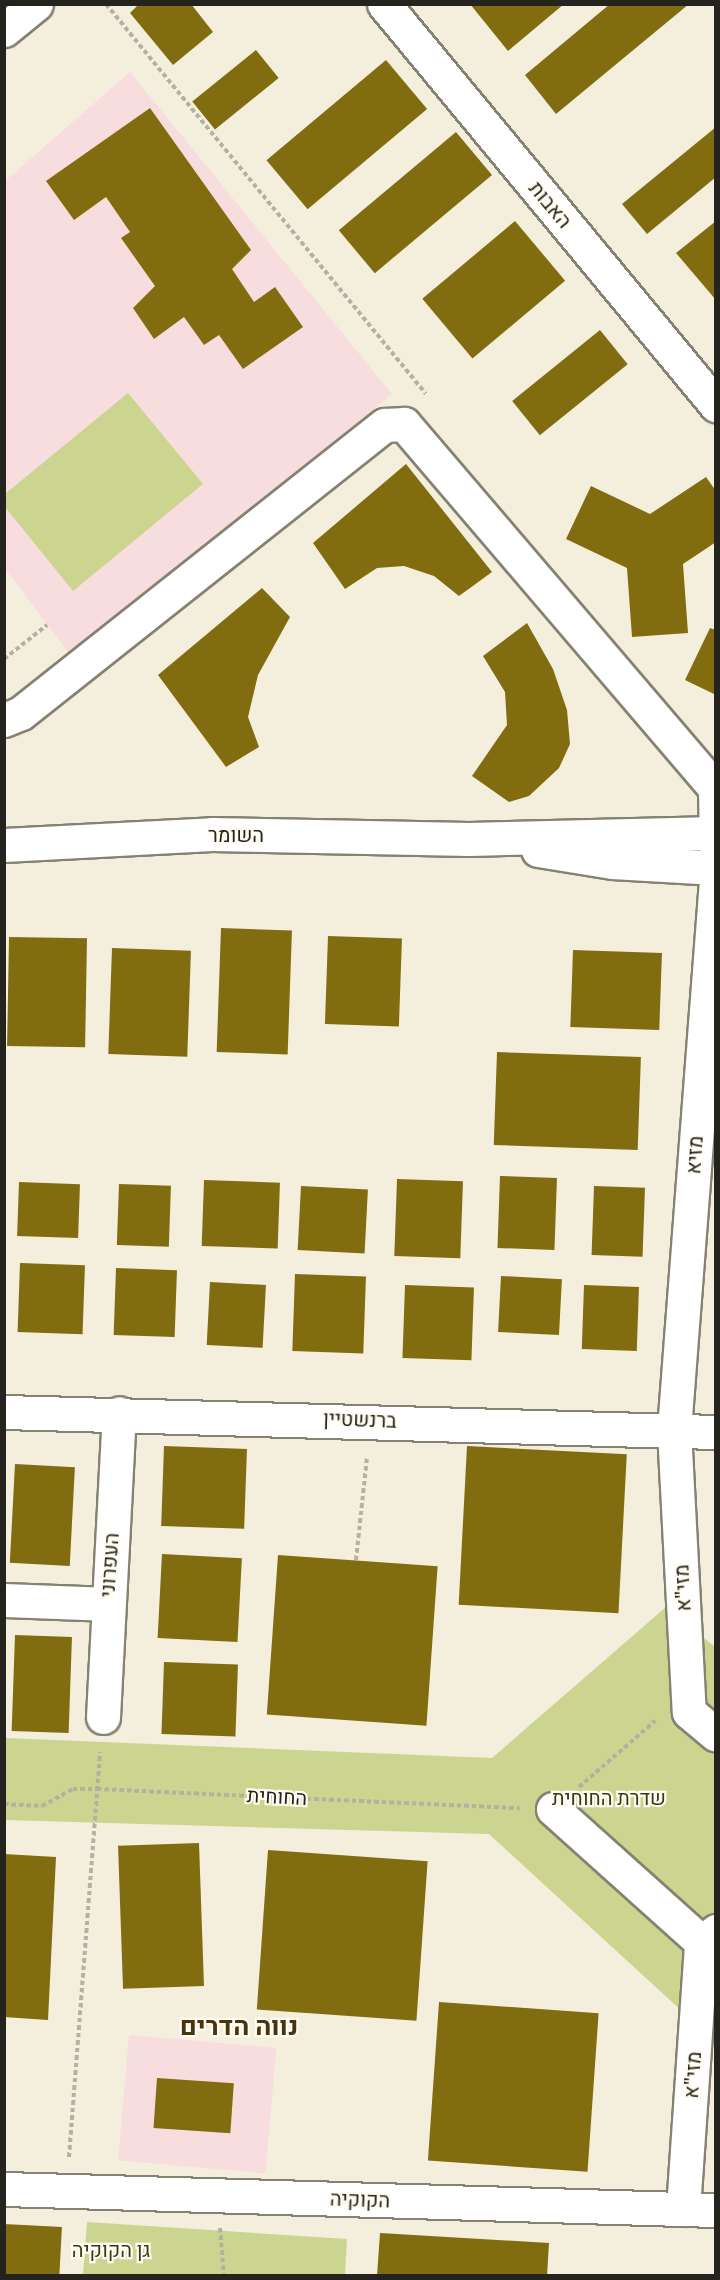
<!DOCTYPE html>
<meta charset="utf-8">
<style>
body{margin:0}
#map{position:relative;width:720px;height:2280px;overflow:hidden;background:#f4efdd;font-family:"Public Sans",Heebo,sans-serif}
div>[style]{position:absolute}
.education>*{inset:0;background:#f8dddf;transform-origin:0 0}
.green>*{inset:0;background:#cbd58f}
.building>*{inset:0;background:#816c0f;transform-origin:0 0}
.path>*{height:4px;margin-top:-2px;transform-origin:0;background:repeating-linear-gradient(90deg,#b4b0a2 0 4.5px,transparent 0 7.5px)}
.roads{filter:drop-shadow(2px 0 #868272) drop-shadow(-2px 0 #868272) drop-shadow(0 2px #868272) drop-shadow(0 -2px #868272)}
.minor>*{height:33px;margin:-16.5px;padding:0 16.5px;transform-origin:16.5px;border-radius:16.5px;background:#fff}
span{translate:-50% -50%;white-space:nowrap;text-align:center;line-height:1.15;-webkit-text-stroke:4.5px #fffcf1;paint-order:stroke}
.street-label{font-size:20px;color:#25231d}
.park-label{font-size:20px;color:#343916}
.district-label{font-size:26px;color:#4b3310;font-weight:700}
.frame{position:absolute;inset:0;border:6px solid #25231d;pointer-events:none}
</style>
<div id="map">
<div class="education">
<div style="clip-path:polygon(130px 72px,392px 394px,72px 657px,5px 569px,5px 181px)"></div>
<div style="left:129px;top:2035px;width:148px;height:126px;rotate:5deg"></div>
</div>
<div class="green">
<div style="clip-path:polygon(128px 393px,203px 484px,73px 591px,5px 507px,5px 494px)"></div>
<div style="clip-path:polygon(666px 1607px,715px 1647px,715px 2008px,696px 2024px,489px 1834px,5px 1820px,5px 1738px,492px 1758px)"></div>
<div style="clip-path:polygon(87px 2222px,347px 2239px,345px 2275px,83px 2275px)"></div>
</div>
<div class="building">
<div style="clip-path:polygon(139px 4px,191px 4px,213px 32px,173px 65px,130px 13px)"></div>
<div style="clip-path:polygon(470px 4px,564px 4px,508px 51px)"></div>
<div style="clip-path:polygon(610px 4px,689px 4px,556px 114px,525px 75px)"></div>
<div style="left:256px;top:50px;width:36px;height:82px;rotate:51deg"></div>
<div style="left:386px;top:60px;width:64px;height:156px;rotate:50deg"></div>
<div style="clip-path:polygon(150px 108px,251px 250px,232px 269px,254px 302px,275px 287px,303px 327px,243px 369px,219px 335px,204px 345px,184px 317px,154px 339px,133px 308px,155px 286px,121px 238px,130px 232px,106px 197px,74px 220px,46px 181px)"></div>
<div style="clip-path:polygon(716px 127px,716px 177px,647px 234px,622px 204px)"></div>
<div style="left:456px;top:132px;width:56px;height:153px;rotate:50deg"></div>
<div style="left:515px;top:221px;width:78px;height:121px;rotate:50deg"></div>
<div style="clip-path:polygon(716px 221px,716px 300px,676px 253px)"></div>
<div style="left:600px;top:330px;width:44px;height:113px;rotate:51deg"></div>
<div style="clip-path:polygon(406px 464px,492px 572px,459px 596px,434px 576px,404px 566px,377px 568px,345px 589px,313px 543px)"></div>
<div style="clip-path:polygon(706px 477px,716px 491px,716px 542px,683px 564px,688px 633px,632px 637px,627px 568px,566px 539px,591px 486px,650px 514px)"></div>
<div style="clip-path:polygon(262px 588px,290px 617px,258px 675px,248px 717px,259px 747px,226px 767px,158px 675px)"></div>
<div style="clip-path:polygon(527px 623px,553px 669px,567px 710px,570px 744px,559px 768px,529px 796px,509px 802px,472px 776px,507px 725px,505px 692px,483px 656px)"></div>
<div style="clip-path:polygon(710px 628px,716px 630px,716px 695px,685px 680px)"></div>
<div style="left:221px;top:928px;width:71px;height:124px;rotate:2deg"></div>
<div style="left:328px;top:936px;width:74px;height:88px;rotate:2deg"></div>
<div style="left:9px;top:937px;width:78px;height:109px;rotate:1deg"></div>
<div style="left:112px;top:948px;width:79px;height:106px;rotate:2deg"></div>
<div style="left:573px;top:950px;width:89px;height:77px;rotate:2deg"></div>
<div style="left:497px;top:1052px;width:144px;height:93px;rotate:2deg"></div>
<div style="left:500px;top:1176px;width:57px;height:72px;rotate:2deg"></div>
<div style="left:397px;top:1179px;width:66px;height:77px;rotate:2deg"></div>
<div style="left:204px;top:1180px;width:76px;height:66px;rotate:2deg"></div>
<div style="left:19px;top:1182px;width:61px;height:54px;rotate:2deg"></div>
<div style="left:119px;top:1184px;width:52px;height:61px;rotate:2deg"></div>
<div style="left:301px;top:1186px;width:67px;height:64px;rotate:3deg"></div>
<div style="left:594px;top:1186px;width:51px;height:69px;rotate:2deg"></div>
<div style="left:20px;top:1263px;width:65px;height:69px;rotate:2deg"></div>
<div style="left:116px;top:1268px;width:61px;height:67px;rotate:2deg"></div>
<div style="left:295px;top:1274px;width:71px;height:77px;rotate:2deg"></div>
<div style="left:501px;top:1276px;width:61px;height:56px;rotate:3deg"></div>
<div style="left:210px;top:1282px;width:56px;height:63px;rotate:3deg"></div>
<div style="left:405px;top:1285px;width:69px;height:73px;rotate:2deg"></div>
<div style="left:584px;top:1285px;width:55px;height:64px;rotate:2deg"></div>
<div style="left:164px;top:1446px;width:83px;height:80px;rotate:2deg"></div>
<div style="left:467px;top:1446px;width:160px;height:159px;rotate:3deg"></div>
<div style="left:15px;top:1464px;width:60px;height:99px;rotate:3deg"></div>
<div style="left:162px;top:1554px;width:80px;height:84px;rotate:3deg"></div>
<div style="left:278px;top:1555px;width:160px;height:160px;rotate:4deg"></div>
<div style="left:15px;top:1635px;width:57px;height:96px;rotate:2deg"></div>
<div style="left:164px;top:1662px;width:74px;height:72px;rotate:2deg"></div>
<div style="left:199px;top:1843px;width:143px;height:81px;rotate:88deg"></div>
<div style="left:268px;top:1850px;width:160px;height:160px;rotate:4deg"></div>
<div style="clip-path:polygon(4px 1854px,56px 1857px,48px 2020px,4px 2017px)"></div>
<div style="left:439px;top:2002px;width:160px;height:159px;rotate:4deg"></div>
<div style="left:157px;top:2078px;width:77px;height:50px;rotate:4deg"></div>
<div style="left:4px;top:2224px;width:58px;height:52px;rotate:3deg"></div>
<div style="clip-path:polygon(380px 2233px,549px 2243px,547px 2276px,377px 2276px)"></div>
</div>
<div class="path">
<div style="left:106px;top:4px;width:504px;rotate:50.63deg"></div>
<div style="left:4px;top:659px;width:55px;rotate:-38.3deg"></div>
<div style="left:356px;top:1560px;width:104px;rotate:-83.9deg"></div>
<div style="left:579px;top:1787px;width:101px;rotate:-41deg"></div>
<div style="left:4px;top:1804px;width:38px;rotate:3deg"></div>
<div style="left:42px;top:1806px;width:35px;rotate:-29deg"></div>
<div style="left:73px;top:1789px;width:24px"></div>
<div style="left:97px;top:1789px;width:423px;rotate:2.6deg"></div>
<div style="left:69px;top:2157px;width:406px;rotate:-85.6deg"></div>
<div style="left:220px;top:2228px;width:48px;rotate:85.2deg"></div>
</div>
<div class="roads">
<div class="minor">
<div style="left:384px;top:4px;width:521px;rotate:50.38deg"></div>
<div style="left:4px;top:30px;width:41px;rotate:-39.1deg"></div>
<div style="left:4px;top:720px;width:18px;rotate:-22deg"></div>
<div style="left:21px;top:713px;width:464px;rotate:-38.4deg"></div>
<div style="left:385px;top:425px;width:19px;rotate:-3deg"></div>
<div style="left:404px;top:424px;width:479px;rotate:49.5deg"></div>
<div style="left:715px;top:788px;width:58px;rotate:89deg"></div>
<div style="left:4px;top:845px;width:208px;rotate:-3deg"></div>
<div style="left:212px;top:834px;width:257px;rotate:1.1deg"></div>
<div style="left:469px;top:839px;width:247px;rotate:-1.4deg"></div>
<div style="left:538px;top:850px;width:75px;rotate:9.2deg"></div>
<div style="left:612px;top:862px;width:104px;rotate:3.3deg"></div>
<div style="left:716px;top:880px;width:552px;rotate:94.37deg"></div>
<div style="left:674px;top:1430px;width:282px;rotate:87deg"></div>
<div style="left:689px;top:1712px;width:35px;rotate:40deg"></div>
<div style="left:4px;top:1412px;width:712px;rotate:1.61deg"></div>
<div style="left:4px;top:1600px;width:103px;rotate:2.2deg"></div>
<div style="left:103px;top:1717px;width:304px;rotate:-87deg"></div>
<div style="left:553px;top:1809px;width:199px;rotate:41.9deg"></div>
<div style="left:701px;top:1942px;width:19px;rotate:-36deg"></div>
<div style="left:4px;top:2189px;width:712px;rotate:1.69deg"></div>
<div style="left:683px;top:2209px;width:268px;rotate:-86.1deg"></div>
</div>
</div>
<div class="street-label">
<span style="left:550px;top:205px;rotate:50deg">האבות</span>
<span style="left:236px;top:835px">השומר</span>
<span style="left:695px;top:1155px;rotate:-86deg">מזיא</span>
<span style="left:360px;top:1420px;rotate:2deg">ברנשטיין</span>
<span style="left:110px;top:1565px;rotate:-86deg">העפרוני</span>
<span style="left:683px;top:1588px;rotate:-93deg">מזי"א</span>
<span style="left:277px;top:1797px;rotate:3deg">החוחית</span>
<span style="left:693px;top:2075px;rotate:-86deg">מזי"א</span>
<span style="left:360px;top:2200px;rotate:2deg">הקוקיה</span>
</div>
<div class="park-label">
<span style="left:609px;top:1798px">שדרת החוחית</span>
<span style="left:111px;top:2250px">גן הקוקיה</span>
</div>
<div class="district-label">
<span style="left:239px;top:2026px">נווה הדרים</span>
</div>
<div class="frame"></div>
</div>
